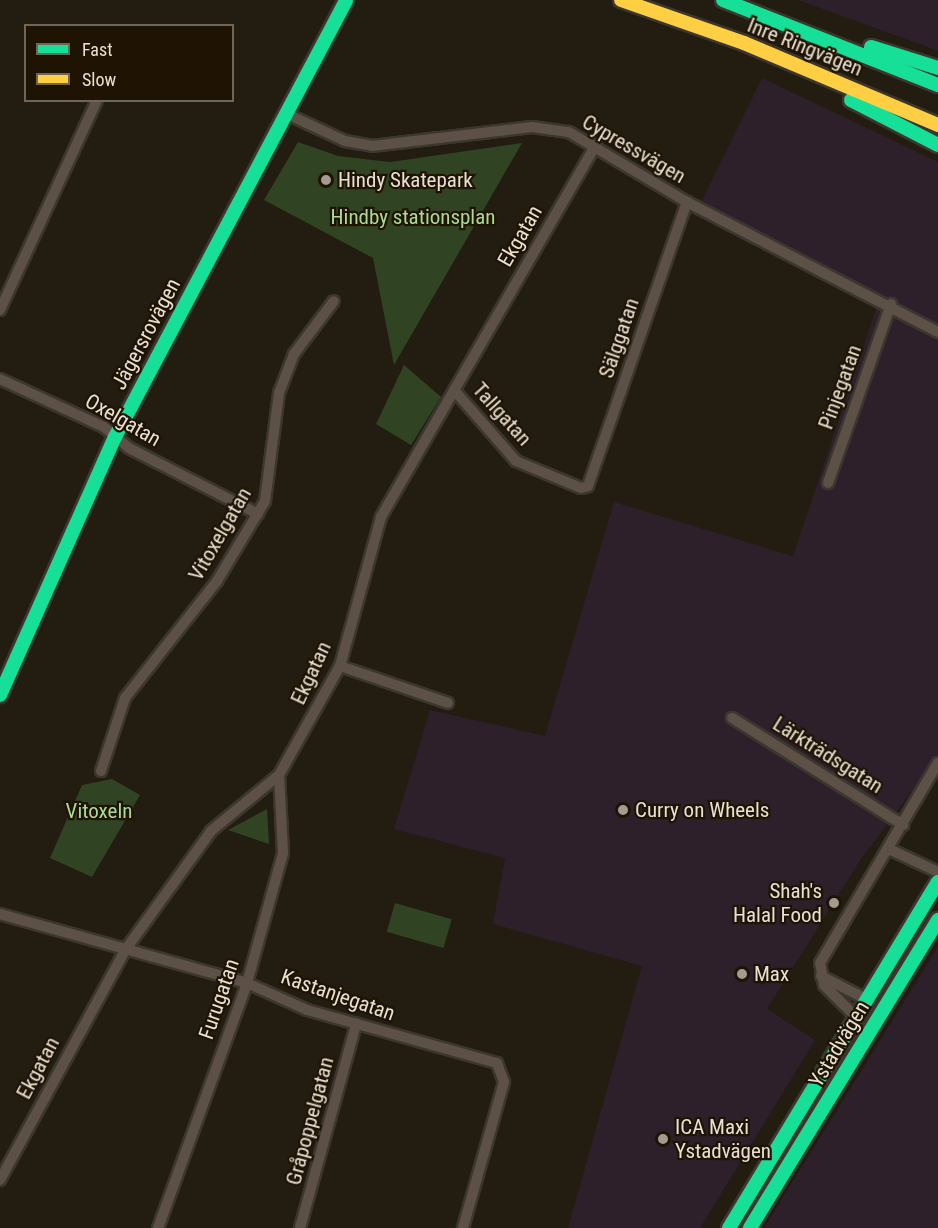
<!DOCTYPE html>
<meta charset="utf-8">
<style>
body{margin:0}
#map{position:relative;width:938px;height:1228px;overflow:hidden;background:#221c11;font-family:"Roboto Condensed",sans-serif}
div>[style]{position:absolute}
.industrial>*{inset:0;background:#2d202a}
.green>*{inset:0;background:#304423;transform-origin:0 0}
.roads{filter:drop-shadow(2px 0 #3c372e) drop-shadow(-2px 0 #3c372e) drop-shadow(0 2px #3c372e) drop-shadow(0 -2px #3c372e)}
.street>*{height:10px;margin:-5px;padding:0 5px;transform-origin:5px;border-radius:5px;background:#5d5147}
.fast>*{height:14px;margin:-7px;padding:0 7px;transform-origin:7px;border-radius:7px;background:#16e098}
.slow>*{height:14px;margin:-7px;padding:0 7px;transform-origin:7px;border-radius:7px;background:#ffcf43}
.dots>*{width:16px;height:16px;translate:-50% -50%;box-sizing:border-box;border:3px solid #1f1403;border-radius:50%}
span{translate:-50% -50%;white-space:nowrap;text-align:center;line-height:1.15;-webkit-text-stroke:4.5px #1f1403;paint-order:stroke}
.street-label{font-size:21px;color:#e8e0d4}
.poi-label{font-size:21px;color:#e8e0d4}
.left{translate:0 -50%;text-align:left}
.right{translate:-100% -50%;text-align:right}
.park-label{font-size:21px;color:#abdb92}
.legend{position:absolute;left:24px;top:24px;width:210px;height:78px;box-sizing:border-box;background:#1f1403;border:2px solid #6f6657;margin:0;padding:8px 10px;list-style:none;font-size:18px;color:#e8e0d4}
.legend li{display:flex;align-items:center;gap:12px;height:30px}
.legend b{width:30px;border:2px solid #6f6657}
</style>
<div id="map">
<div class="industrial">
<div style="clip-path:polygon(798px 0,938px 0,938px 51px,925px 46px)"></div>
<div style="clip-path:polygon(762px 78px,938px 162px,938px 756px,861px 859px,767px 1009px,815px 1040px,700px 1228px,568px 1228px,642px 966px,493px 924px,505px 858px,394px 829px,430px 710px,545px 736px,614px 502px,793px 556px,878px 303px,695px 215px)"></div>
<div style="clip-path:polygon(938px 947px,938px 1228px,764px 1228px)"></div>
</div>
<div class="green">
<div style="clip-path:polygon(298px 142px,338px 156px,390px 162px,522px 143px,394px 365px,373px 258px,264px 200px)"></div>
<div style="clip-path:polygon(404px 365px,441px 397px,411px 445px,376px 424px)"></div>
<div style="clip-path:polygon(112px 779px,140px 795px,92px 877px,50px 858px,82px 785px)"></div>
<div style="clip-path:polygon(267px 809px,269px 844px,228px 830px)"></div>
<div style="left:395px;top:903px;width:59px;height:30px;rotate:16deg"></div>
</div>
<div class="roads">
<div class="street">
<div style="left:287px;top:114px;width:64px;rotate:25deg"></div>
<div style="left:345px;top:141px;width:27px;rotate:10deg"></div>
<div style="left:372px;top:146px;width:161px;rotate:-6.8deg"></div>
<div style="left:532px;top:127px;width:37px;rotate:8deg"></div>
<div style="left:569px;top:132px;width:137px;rotate:30.7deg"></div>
<div style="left:687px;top:202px;width:283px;rotate:27.4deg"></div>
<div style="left:0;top:310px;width:231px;rotate:-65.2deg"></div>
<div style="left:0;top:379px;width:115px;rotate:24.8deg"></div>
<div style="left:104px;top:427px;width:33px;rotate:40deg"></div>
<div style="left:129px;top:448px;width:145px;rotate:27.1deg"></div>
<div style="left:454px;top:390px;width:94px;rotate:48.9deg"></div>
<div style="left:516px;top:461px;width:70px;rotate:22.6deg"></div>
<div style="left:581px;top:488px;width:7px;rotate:-16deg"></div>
<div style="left:588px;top:486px;width:301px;rotate:-70.8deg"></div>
<div style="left:828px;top:483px;width:190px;rotate:-70.6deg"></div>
<div style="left:340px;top:666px;width:114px;rotate:18.9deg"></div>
<div style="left:732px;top:718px;width:202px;rotate:32deg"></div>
<div style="left:101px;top:771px;width:77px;rotate:-71.8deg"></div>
<div style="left:125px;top:698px;width:149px;rotate:-51.8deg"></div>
<div style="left:217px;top:581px;width:93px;rotate:-59deg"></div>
<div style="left:265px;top:501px;width:109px;rotate:-82.6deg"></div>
<div style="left:279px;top:393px;width:42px;rotate:-69deg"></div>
<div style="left:294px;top:354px;width:66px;rotate:-53deg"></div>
<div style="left:889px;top:849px;width:54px;rotate:25.1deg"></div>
<div style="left:0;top:914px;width:256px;rotate:15.6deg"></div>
<div style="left:247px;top:983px;width:66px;rotate:24.2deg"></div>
<div style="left:307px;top:1010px;width:197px;rotate:15.6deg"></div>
<div style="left:497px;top:1063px;width:20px;rotate:70deg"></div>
<div style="left:504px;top:1082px;width:152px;rotate:105.7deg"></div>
<div style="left:821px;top:976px;width:51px;rotate:27.1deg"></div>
<div style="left:855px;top:1016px;width:44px;rotate:-135deg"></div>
<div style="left:824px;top:985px;width:22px;rotate:-100deg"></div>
<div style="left:820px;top:963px;width:232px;rotate:-59.5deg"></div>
<div style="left:0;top:1180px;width:263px;rotate:-61.4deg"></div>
<div style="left:126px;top:949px;width:145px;rotate:-54.2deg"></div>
<div style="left:211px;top:831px;width:88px;rotate:-39.5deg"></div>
<div style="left:279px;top:775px;width:125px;rotate:-60.8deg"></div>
<div style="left:340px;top:666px;width:155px;rotate:-74.6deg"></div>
<div style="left:381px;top:517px;width:430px;rotate:-60deg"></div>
<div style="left:158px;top:1228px;width:261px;rotate:-70deg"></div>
<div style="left:247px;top:983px;width:135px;rotate:-74.5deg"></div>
<div style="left:283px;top:853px;width:78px;rotate:-92.9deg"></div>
<div style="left:300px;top:1228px;width:212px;rotate:-74.6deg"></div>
</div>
<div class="fast">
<div style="left:723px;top:0;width:231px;rotate:21.6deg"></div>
<div style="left:871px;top:47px;width:70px;rotate:17.4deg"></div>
<div style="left:851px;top:100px;width:98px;rotate:27.3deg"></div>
<div style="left:0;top:695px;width:282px;rotate:-66deg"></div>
<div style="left:115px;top:437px;width:494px;rotate:-62.1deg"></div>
<div style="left:729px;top:1228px;width:404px;rotate:-58.9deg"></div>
<div style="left:750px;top:1228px;width:361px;rotate:-58.6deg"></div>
</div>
<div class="slow">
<div style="left:621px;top:0;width:130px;rotate:19.3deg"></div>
<div style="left:744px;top:43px;width:211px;rotate:22.9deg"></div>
</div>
</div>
<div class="dots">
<div style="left:326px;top:180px;background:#a39b90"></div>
<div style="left:623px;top:810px;background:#a39b90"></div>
<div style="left:834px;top:903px;background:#a39b90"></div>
<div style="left:742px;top:974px;background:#a39b90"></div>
<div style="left:663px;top:1139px;background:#a39b90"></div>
</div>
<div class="street-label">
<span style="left:805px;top:47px;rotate:22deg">Inre Ringvägen</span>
<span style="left:634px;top:149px;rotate:30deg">Cypressvägen</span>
<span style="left:520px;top:236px;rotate:-60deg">Ekgatan</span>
<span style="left:146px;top:334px;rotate:-62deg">Jägersrovägen</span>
<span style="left:619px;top:338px;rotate:-71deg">Sälggatan</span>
<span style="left:840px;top:387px;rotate:-70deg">Pinjegatan</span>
<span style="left:502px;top:414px;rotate:48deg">Tallgatan</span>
<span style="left:123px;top:420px;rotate:30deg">Oxelgatan</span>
<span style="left:220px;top:534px;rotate:-60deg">Vitoxelgatan</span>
<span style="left:311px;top:673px;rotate:-65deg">Ekgatan</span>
<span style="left:828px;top:755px;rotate:32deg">Lärkträdsgatan</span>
<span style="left:338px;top:995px;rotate:19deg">Kastanjegatan</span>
<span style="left:219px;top:999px;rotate:-71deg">Furugatan</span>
<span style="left:839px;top:1044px;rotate:-59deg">Ystadvägen</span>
<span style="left:38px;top:1068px;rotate:-62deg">Ekgatan</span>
<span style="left:310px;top:1121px;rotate:-75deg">Gråpoppelgatan</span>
</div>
<div class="poi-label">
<span class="left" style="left:338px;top:180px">Hindy Skatepark</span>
<span class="left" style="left:635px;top:810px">Curry on Wheels</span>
<span class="right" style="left:822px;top:903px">Shah's<br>Halal Food</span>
<span class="left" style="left:754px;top:974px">Max</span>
<span class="left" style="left:675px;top:1139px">ICA Maxi<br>Ystadvägen</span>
</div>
<div class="park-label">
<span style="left:413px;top:217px">Hindby stationsplan</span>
<span style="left:99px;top:811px">Vitoxeln</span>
</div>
<ul class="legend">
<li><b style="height:8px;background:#16e098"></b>Fast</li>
<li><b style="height:8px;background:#ffcf43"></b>Slow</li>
</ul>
</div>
